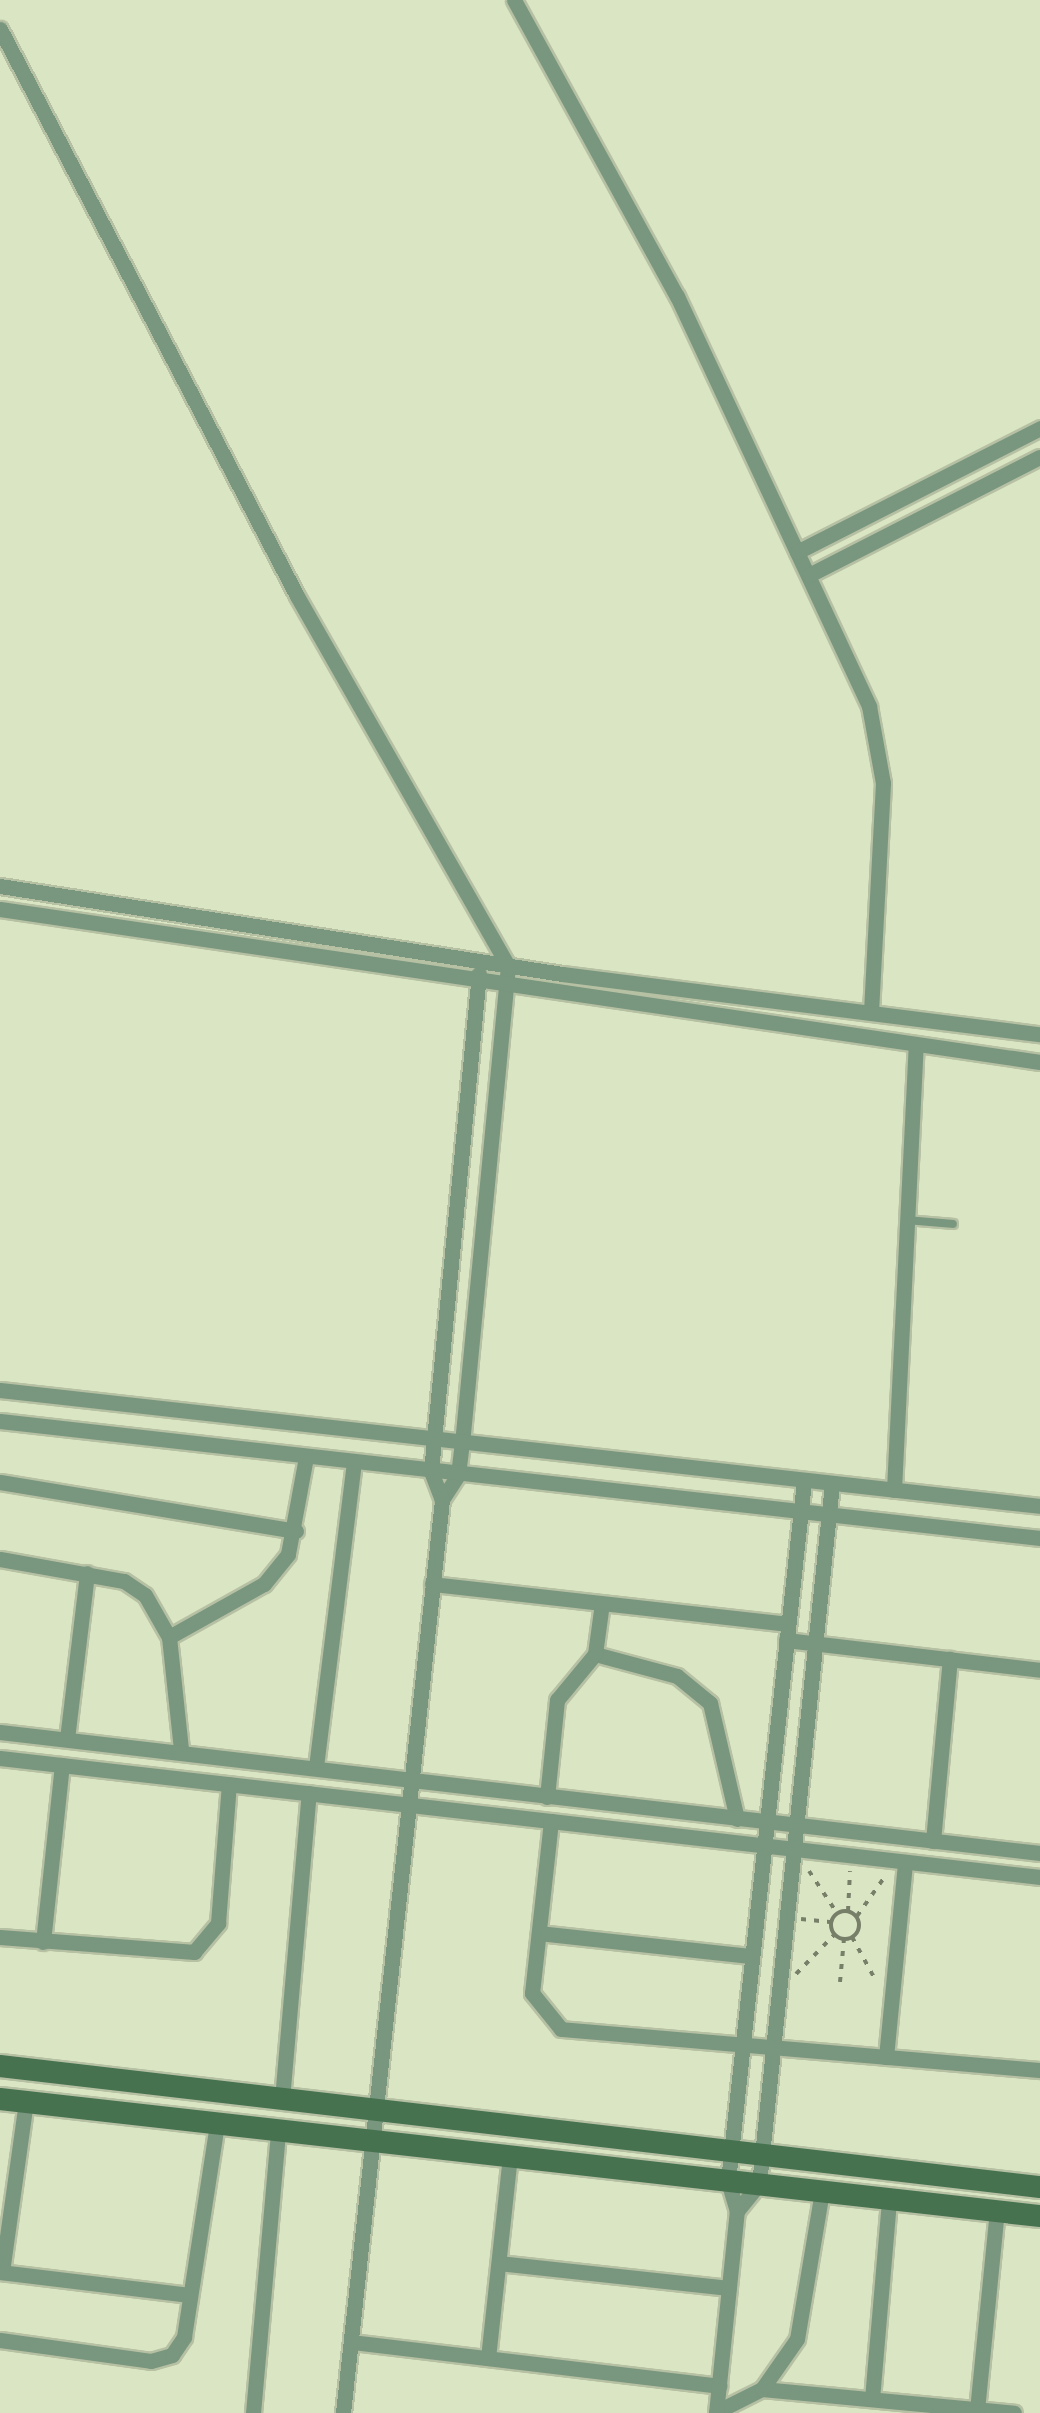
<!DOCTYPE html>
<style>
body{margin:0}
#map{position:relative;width:1040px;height:2413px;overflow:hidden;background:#dae5c4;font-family:"Exo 2",sans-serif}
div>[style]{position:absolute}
.path>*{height:4px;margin-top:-2px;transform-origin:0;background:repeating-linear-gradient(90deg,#787f69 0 5px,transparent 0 13px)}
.path>.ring{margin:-2px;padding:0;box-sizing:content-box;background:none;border:4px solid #787f69;border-radius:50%}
.roads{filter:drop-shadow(2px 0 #b6c0a3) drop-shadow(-2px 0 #b6c0a3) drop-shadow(0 2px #b6c0a3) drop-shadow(0 -2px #b6c0a3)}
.lane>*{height:8px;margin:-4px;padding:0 4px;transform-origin:4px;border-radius:4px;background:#79967e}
.street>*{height:15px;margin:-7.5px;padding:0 7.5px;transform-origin:7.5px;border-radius:7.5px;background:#79967e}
.secondary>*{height:22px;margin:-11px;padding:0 11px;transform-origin:11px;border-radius:11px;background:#467250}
span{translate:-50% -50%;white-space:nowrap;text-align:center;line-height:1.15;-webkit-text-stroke:10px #dae5c4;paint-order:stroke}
</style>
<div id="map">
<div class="path">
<div style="left:809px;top:1871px;width:50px;rotate:56.3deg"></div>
<div style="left:848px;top:1911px;width:40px;rotate:-87.1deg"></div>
<div class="ring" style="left:831px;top:1911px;width:24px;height:24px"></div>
<div style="left:857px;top:1916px;width:50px;rotate:-54.7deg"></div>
<div style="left:801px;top:1919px;width:31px;rotate:6deg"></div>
<div style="left:852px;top:1937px;width:50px;rotate:61.4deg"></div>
<div style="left:796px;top:1974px;width:56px;rotate:-45.7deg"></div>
<div style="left:840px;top:1982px;width:43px;rotate:-84.7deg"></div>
</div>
<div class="roads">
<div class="lane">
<div style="left:907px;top:1220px;width:46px;rotate:5deg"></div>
</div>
<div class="street">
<div style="left:514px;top:0;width:338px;rotate:61.2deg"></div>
<div style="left:677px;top:296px;width:453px;rotate:64.9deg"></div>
<div style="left:869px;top:706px;width:78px;rotate:79.7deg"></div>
<div style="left:883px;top:783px;width:230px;rotate:93deg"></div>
<div style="left:0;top:29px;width:640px;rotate:62.35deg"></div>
<div style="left:297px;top:596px;width:426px;rotate:60.3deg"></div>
<div style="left:508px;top:966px;width:478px;rotate:95.5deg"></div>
<div style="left:462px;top:1442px;width:33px;rotate:97deg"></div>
<div style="left:458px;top:1475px;width:30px;rotate:123deg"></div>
<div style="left:442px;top:1500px;width:918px;rotate:96.19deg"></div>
<div style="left:797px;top:552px;width:273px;rotate:-27deg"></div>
<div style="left:809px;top:575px;width:259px;rotate:-27.1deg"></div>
<div style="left:0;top:886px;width:569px;rotate:8.9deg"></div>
<div style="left:562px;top:974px;width:482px;rotate:7.2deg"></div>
<div style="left:0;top:909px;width:1051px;rotate:8.37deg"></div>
<div style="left:0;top:1390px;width:1046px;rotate:6.36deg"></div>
<div style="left:0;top:1421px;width:1047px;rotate:6.42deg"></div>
<div style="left:0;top:1482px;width:300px;rotate:9.4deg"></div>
<div style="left:894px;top:1490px;width:446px;rotate:-87.2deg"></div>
<div style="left:442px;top:1500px;width:31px;rotate:-111deg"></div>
<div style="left:431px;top:1471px;width:500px;rotate:-84.49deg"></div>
<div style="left:0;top:1559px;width:126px;rotate:10.1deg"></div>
<div style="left:124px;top:1581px;width:25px;rotate:34deg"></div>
<div style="left:145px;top:1595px;width:48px;rotate:60.3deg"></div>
<div style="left:169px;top:1637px;width:114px;rotate:83.9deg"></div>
<div style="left:432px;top:1584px;width:358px;rotate:6.4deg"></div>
<div style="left:169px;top:1637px;width:109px;rotate:-29.2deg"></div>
<div style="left:264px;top:1584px;width:38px;rotate:-51deg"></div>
<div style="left:288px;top:1554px;width:99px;rotate:-79.5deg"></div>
<div style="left:786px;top:1640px;width:256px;rotate:6.7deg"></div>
<div style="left:595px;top:1654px;width:85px;rotate:15deg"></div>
<div style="left:677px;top:1676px;width:43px;rotate:39.3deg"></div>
<div style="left:710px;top:1703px;width:119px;rotate:76.9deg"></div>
<div style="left:0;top:1732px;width:1047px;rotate:6.64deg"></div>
<div style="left:67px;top:1739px;width:167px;rotate:-83.1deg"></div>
<div style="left:0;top:1758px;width:1047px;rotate:6.53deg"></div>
<div style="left:316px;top:1767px;width:306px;rotate:-82.9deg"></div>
<div style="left:547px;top:1797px;width:98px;rotate:-84.1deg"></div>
<div style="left:557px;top:1700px;width:60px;rotate:-50.4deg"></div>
<div style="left:595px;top:1654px;width:51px;rotate:-82.2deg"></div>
<div style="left:551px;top:1821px;width:173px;rotate:96.3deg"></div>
<div style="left:532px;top:1993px;width:46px;rotate:51.1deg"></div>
<div style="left:561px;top:2029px;width:481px;rotate:4.9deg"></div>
<div style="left:933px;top:1841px;width:183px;rotate:-84.7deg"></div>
<div style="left:539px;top:1933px;width:214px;rotate:6.2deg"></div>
<div style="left:0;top:1937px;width:195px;rotate:4.4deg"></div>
<div style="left:194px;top:1952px;width:38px;rotate:-50deg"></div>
<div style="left:218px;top:1923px;width:139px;rotate:-85.5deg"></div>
<div style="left:43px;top:1942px;width:178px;rotate:-83.9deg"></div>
<div style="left:886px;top:2057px;width:196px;rotate:-84.4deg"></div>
<div style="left:282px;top:2099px;width:307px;rotate:-85deg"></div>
<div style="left:737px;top:2211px;width:35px;rotate:-51deg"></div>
<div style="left:759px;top:2184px;width:704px;rotate:-84.05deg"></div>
<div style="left:499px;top:2263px;width:231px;rotate:6.2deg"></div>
<div style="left:0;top:2272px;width:191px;rotate:6.9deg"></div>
<div style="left:2px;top:2272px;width:172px;rotate:-82deg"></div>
<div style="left:0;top:2340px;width:152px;rotate:7.9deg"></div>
<div style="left:151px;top:2361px;width:22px;rotate:-16deg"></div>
<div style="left:172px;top:2355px;width:22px;rotate:-56deg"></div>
<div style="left:184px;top:2337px;width:216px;rotate:-81.2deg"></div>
<div style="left:352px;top:2342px;width:370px;rotate:6.8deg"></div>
<div style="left:488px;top:2358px;width:202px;rotate:-83.8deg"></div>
<div style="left:762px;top:2389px;width:253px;rotate:5.4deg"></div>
<div style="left:872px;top:2399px;width:201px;rotate:-85.1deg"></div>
<div style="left:977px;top:2410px;width:200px;rotate:-84.3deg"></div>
<div style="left:716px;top:2412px;width:51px;rotate:-26.6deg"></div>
<div style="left:762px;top:2389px;width:61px;rotate:-55deg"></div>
<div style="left:797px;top:2339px;width:150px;rotate:-80.4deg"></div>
<div style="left:253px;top:2413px;width:283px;rotate:-84.9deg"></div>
<div style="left:716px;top:2413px;width:203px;rotate:-84.1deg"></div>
<div style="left:737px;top:2211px;width:31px;rotate:-107deg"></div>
<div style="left:728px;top:2181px;width:704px;rotate:-83.8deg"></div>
</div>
<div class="secondary">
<div style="left:0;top:2066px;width:1047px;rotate:6.64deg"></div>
<div style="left:0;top:2099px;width:1047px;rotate:6.42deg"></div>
</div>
</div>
</div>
